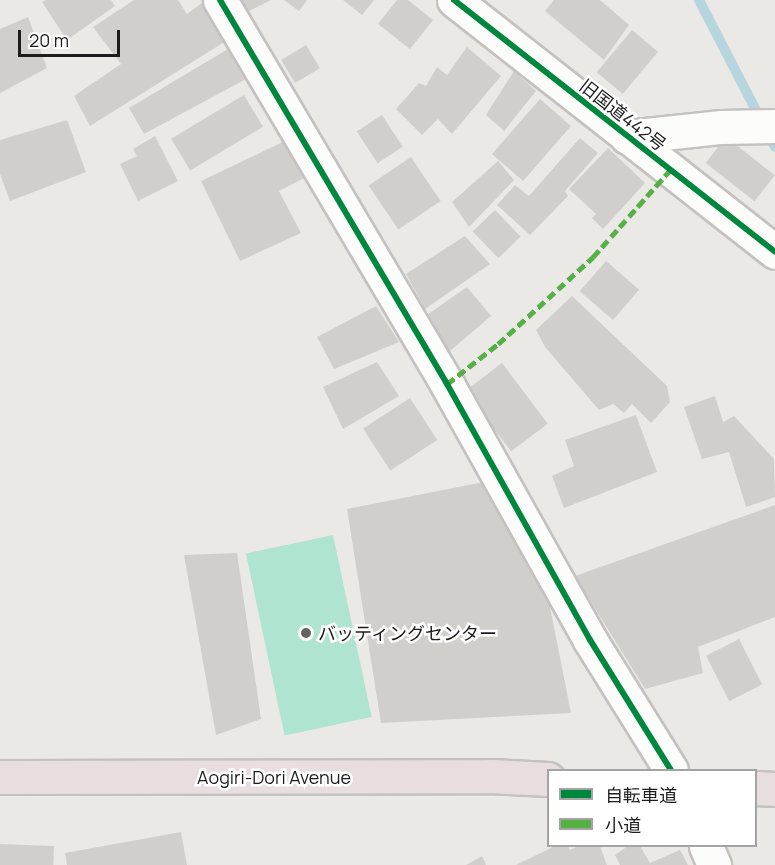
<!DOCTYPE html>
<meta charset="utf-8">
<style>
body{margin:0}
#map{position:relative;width:775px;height:865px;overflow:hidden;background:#ebe9e5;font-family:Manrope,"Noto Sans JP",sans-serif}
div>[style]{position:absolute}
.pitch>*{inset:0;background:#aee4d0;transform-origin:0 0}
.stream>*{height:10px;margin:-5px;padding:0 5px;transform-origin:5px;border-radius:5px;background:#b7d5df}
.building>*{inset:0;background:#d1cfcc;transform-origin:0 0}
.roads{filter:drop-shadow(2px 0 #c3c2c1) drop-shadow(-2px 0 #c3c2c1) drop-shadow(0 2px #c3c2c1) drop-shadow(0 -2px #c3c2c1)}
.minor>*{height:33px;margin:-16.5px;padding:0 16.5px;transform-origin:16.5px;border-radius:16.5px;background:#fcfcfb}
.highway>*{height:33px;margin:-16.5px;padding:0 16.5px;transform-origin:16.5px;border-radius:16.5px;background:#e9dedf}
.quiet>*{height:4.5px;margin-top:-2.25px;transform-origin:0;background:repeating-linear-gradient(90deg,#55b145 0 9px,transparent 0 13.5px)}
.cycleway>*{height:6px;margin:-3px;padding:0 3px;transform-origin:3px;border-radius:3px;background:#00873e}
.dots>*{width:16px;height:16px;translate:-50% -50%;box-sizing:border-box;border:3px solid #fff;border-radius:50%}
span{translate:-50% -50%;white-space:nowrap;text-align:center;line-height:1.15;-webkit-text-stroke:5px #fff;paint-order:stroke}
.street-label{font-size:18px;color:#1c1c1c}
.poi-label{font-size:18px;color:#1c1c1c}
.left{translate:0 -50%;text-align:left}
.legend{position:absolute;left:547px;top:769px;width:210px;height:78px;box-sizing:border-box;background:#fff;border:2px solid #a4a4a4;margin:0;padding:8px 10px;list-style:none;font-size:18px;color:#1c1c1c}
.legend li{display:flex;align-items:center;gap:12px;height:30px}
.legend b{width:30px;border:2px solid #a4a4a4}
.scale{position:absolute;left:18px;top:30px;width:102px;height:27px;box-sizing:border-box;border:3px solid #1c1c1c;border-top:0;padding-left:8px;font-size:18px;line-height:21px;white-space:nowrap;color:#1c1c1c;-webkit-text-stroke:4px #fff;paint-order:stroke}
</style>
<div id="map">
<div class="pitch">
<div style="left:333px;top:535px;width:186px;height:89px;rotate:78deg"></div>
</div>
<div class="stream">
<div style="left:699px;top:0;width:165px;rotate:62.7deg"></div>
</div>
<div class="building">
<div style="clip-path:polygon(46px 0,111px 0,115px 6px,67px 40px,42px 2px)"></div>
<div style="clip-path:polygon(134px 0,178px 0,187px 14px,202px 3px,226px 41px,90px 126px,74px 96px,121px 64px,93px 27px)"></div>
<div style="clip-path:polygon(237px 0,271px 0,245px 13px)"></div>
<div style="clip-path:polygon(284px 0,307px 0,299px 11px)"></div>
<div style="clip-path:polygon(343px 0,374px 0,362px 15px)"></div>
<div style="clip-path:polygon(397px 0,408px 0,433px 20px,410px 49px,378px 24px)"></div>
<div style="clip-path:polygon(554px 0,600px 0,629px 25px,604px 60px,545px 11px)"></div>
<div style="clip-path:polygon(28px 17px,47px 68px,0 93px,0 29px)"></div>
<div style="left:632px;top:30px;width:34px;height:55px;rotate:40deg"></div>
<div style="left:306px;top:45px;width:27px;height:29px;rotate:59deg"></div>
<div style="clip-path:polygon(467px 47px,501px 76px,452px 134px,438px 119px,422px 135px,396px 109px,419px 83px,426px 86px,437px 67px,447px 75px)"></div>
<div style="clip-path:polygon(228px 49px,246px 79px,144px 134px,129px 108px)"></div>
<div style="clip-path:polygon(514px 71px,536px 91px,504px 131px,486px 115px)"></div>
<div style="left:244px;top:95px;width:37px;height:85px;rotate:59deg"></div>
<div style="left:540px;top:99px;width:41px;height:73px;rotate:41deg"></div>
<div style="left:382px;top:115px;width:38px;height:30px;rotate:57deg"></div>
<div style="clip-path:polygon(67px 120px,86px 172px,10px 201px,0 174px,0 140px)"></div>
<div style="clip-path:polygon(155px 136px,178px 181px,138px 201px,120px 164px,137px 156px,133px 149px)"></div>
<div style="left:726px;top:137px;width:62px;height:33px;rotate:38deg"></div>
<div style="clip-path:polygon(580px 138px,598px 153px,565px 191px,568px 196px,530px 235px,497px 205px,515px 185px,529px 196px)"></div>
<div style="clip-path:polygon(289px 139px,308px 176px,279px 191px,301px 233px,240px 261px,201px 181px)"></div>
<div style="clip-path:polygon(608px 148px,645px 183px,603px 229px,592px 218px,596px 214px,569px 189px)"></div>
<div style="left:411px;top:157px;width:53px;height:51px;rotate:56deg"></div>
<div style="clip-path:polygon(498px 161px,514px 180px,469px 227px,452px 202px)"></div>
<div style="left:495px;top:210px;width:37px;height:31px;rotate:46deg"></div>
<div style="clip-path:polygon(465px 236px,490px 264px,425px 309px,406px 274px)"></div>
<div style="left:606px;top:261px;width:44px;height:40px;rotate:41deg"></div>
<div style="clip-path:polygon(467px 287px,491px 316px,450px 351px,424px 317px)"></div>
<div style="clip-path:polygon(572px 296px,667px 386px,670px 402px,651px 423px,632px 404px,624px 413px,613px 404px,599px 410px,545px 347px,536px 330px)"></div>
<div style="clip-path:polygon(376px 306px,399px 342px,334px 369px,317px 337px)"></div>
<div style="clip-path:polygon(377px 362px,399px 396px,343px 429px,323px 387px)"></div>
<div style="left:502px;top:363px;width:76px;height:46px;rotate:53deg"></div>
<div style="clip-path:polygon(715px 396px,723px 422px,734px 416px,774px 459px,775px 497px,746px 507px,729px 452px,702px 459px,684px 407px)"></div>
<div style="left:410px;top:398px;width:50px;height:56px;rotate:57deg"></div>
<div style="clip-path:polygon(636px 415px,657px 472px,564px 508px,552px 476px,574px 466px,565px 440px)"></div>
<div style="clip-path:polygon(484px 482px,549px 602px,571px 713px,381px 723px,347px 509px)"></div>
<div style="clip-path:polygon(775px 505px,775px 617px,698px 647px,703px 673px,645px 689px,575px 576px)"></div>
<div style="clip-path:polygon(237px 553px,261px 719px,216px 735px,184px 555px)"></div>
<div style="left:739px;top:639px;width:51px;height:37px;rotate:63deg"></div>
<div style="clip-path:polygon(181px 832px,187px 865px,67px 865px,65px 853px)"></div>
<div style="left:0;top:844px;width:54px;height:21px;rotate:2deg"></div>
<div style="clip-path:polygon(555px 846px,568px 846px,570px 850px,579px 846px,600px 846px,607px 865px,516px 865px)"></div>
<div style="clip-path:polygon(628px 846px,640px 846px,650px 863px,680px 850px,688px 865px,620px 865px,615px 855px)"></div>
<div style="clip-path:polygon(482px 856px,486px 865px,466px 865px)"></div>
</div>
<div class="roads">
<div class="minor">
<div style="left:220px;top:0;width:446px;rotate:59.4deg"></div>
<div style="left:447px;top:384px;width:293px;rotate:60.8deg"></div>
<div style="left:590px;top:640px;width:153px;rotate:58.1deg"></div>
<div style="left:454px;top:0;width:408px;rotate:38.1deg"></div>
<div style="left:627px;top:137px;width:95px;rotate:-6.1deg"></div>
<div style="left:721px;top:127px;width:54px;rotate:-1.1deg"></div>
<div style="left:706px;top:846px;width:21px;rotate:67deg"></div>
</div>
<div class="highway">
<div style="left:0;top:777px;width:490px;rotate:-0.1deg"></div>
<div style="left:490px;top:776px;width:58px;rotate:3deg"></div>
<div style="left:756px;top:788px;width:19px;rotate:3deg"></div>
</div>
</div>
<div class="quiet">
<div style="left:447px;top:384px;width:65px;rotate:-38.1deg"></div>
<div style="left:498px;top:344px;width:129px;rotate:-42.5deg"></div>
<div style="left:593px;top:257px;width:116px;rotate:-48.5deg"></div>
</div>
<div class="cycleway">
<div style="left:220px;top:0;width:446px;rotate:59.4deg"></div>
<div style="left:447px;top:384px;width:293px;rotate:60.8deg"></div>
<div style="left:590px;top:640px;width:153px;rotate:58.1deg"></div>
<div style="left:454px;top:0;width:408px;rotate:38.1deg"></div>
</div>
<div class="dots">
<div style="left:306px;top:633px;background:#646462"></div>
</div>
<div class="street-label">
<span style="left:623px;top:115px;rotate:38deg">旧国道442号</span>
<span style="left:274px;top:777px">Aogiri-Dori Avenue</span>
</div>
<div class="poi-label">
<span class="left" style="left:318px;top:633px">バッティングセンター</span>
</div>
<ul class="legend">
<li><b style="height:8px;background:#00873e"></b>自転車道</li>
<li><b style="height:8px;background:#55b145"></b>小道</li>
</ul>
<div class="scale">20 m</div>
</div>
